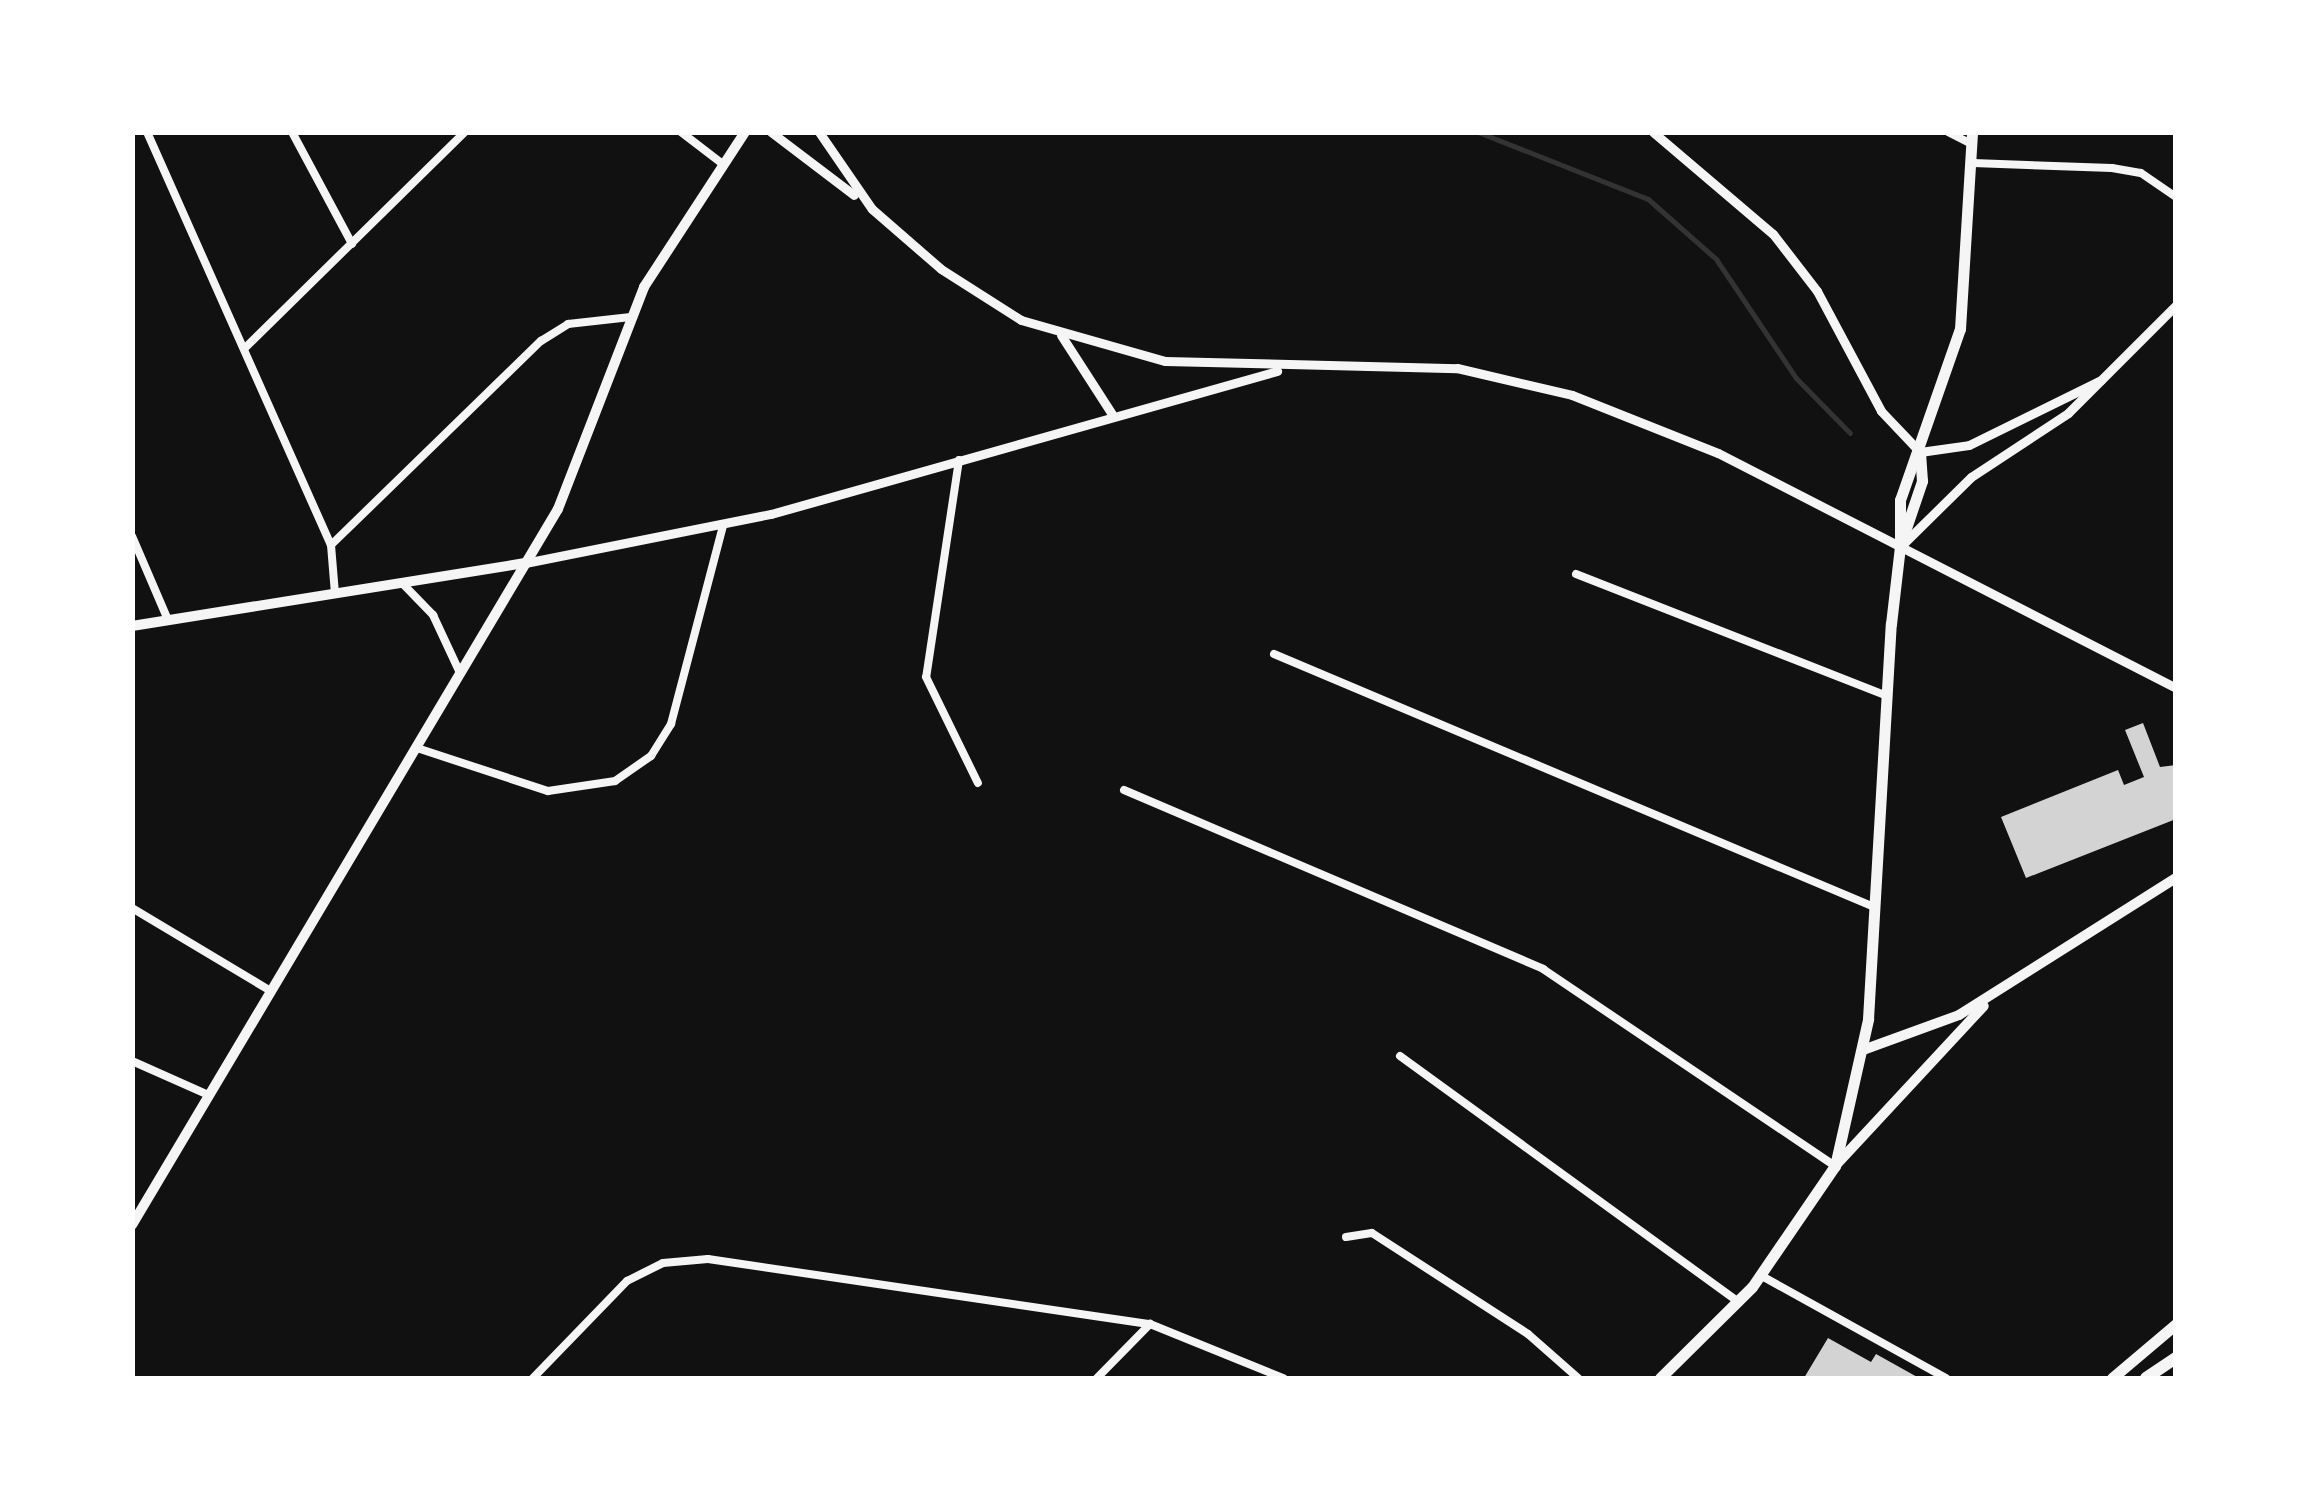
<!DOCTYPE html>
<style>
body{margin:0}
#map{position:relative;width:2308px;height:1511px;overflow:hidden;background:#111;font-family:Karla,sans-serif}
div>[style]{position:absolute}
.stream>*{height:5px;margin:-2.5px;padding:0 2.5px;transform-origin:2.5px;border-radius:2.5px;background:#333}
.building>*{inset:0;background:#d3d3d3}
.minor>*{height:8px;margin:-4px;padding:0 4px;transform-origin:4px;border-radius:4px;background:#f5f5f5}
.tertiary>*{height:9px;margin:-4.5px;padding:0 4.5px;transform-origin:4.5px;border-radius:4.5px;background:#f5f5f5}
.secondary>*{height:10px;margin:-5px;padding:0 5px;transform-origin:5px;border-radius:5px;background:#f5f5f5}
.primary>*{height:11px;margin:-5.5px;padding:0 5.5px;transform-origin:5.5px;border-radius:5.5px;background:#f5f5f5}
.motorway>*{height:12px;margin:-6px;padding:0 6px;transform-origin:6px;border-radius:6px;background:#f5f5f5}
span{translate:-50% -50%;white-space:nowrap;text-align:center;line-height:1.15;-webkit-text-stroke:8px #fff;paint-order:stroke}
.frame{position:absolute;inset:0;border:135px solid #fff;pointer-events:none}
</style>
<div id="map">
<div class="stream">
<div style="left:1478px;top:132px;width:183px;rotate:21.5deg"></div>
<div style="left:1648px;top:199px;width:91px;rotate:41.4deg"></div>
<div style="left:1716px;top:259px;width:143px;rotate:56.1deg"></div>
<div style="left:1796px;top:378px;width:77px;rotate:45.5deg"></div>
</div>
<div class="building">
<div style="clip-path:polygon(2143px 723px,2160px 767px,2176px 765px,2176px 819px,2026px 878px,2001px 817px,2118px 770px,2124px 785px,2144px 777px,2125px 730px)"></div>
<div style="clip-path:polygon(1828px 1338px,1871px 1362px,1876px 1354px,1919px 1378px,1804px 1378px)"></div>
</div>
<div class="minor">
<div style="left:147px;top:132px;width:452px;rotate:66deg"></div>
<div style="left:331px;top:545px;width:49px;rotate:85.3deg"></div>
<div style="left:292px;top:132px;width:127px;rotate:61.8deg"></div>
<div style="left:681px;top:132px;width:54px;rotate:37.5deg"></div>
<div style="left:1948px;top:132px;width:27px;rotate:27deg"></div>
<div style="left:1973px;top:163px;width:139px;rotate:2.1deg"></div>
<div style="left:2112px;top:168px;width:29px;rotate:10deg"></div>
<div style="left:2141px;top:173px;width:42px;rotate:34.4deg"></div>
<div style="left:246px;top:347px;width:307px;rotate:-44.5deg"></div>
<div style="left:959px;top:460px;width:219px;rotate:98.6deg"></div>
<div style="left:926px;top:677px;width:118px;rotate:63.9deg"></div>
<div style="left:132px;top:536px;width:91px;rotate:66.8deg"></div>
<div style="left:331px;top:545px;width:293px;rotate:-44.2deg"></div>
<div style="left:541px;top:341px;width:32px;rotate:-32deg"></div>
<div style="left:568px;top:324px;width:63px;rotate:-6.3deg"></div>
<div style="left:1576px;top:574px;width:334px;rotate:21.4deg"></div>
<div style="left:402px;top:583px;width:45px;rotate:45.9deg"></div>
<div style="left:433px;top:615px;width:64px;rotate:65deg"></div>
<div style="left:1274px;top:654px;width:651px;rotate:22.86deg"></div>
<div style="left:417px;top:748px;width:138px;rotate:18.2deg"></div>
<div style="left:548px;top:791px;width:68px;rotate:-8.5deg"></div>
<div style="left:615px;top:781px;width:44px;rotate:-34.8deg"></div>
<div style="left:651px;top:756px;width:38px;rotate:-58deg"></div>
<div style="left:671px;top:724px;width:205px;rotate:-75.3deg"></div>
<div style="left:1124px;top:790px;width:456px;rotate:23.1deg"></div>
<div style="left:1543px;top:969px;width:352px;rotate:34deg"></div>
<div style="left:132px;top:908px;width:160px;rotate:30.9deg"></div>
<div style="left:1400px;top:1056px;width:419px;rotate:36deg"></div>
<div style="left:132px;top:1061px;width:81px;rotate:24deg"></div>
<div style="left:1346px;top:1237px;width:26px;rotate:-9deg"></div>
<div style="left:1372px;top:1233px;width:186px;rotate:32.9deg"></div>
<div style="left:1528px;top:1334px;width:67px;rotate:41.3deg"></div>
<div style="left:1760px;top:1275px;width:213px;rotate:29deg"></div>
<div style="left:533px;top:1378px;width:135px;rotate:-45.9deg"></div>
<div style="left:627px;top:1281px;width:40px;rotate:-26.6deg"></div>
<div style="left:663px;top:1263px;width:45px;rotate:-5.1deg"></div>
<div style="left:708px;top:1259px;width:447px;rotate:8.4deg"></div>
<div style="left:1150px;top:1324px;width:144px;rotate:22.1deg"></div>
<div style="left:1097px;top:1378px;width:76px;rotate:-45.5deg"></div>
</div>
<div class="tertiary">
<div style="left:771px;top:132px;width:104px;rotate:37.2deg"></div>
<div style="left:819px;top:132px;width:93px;rotate:55.5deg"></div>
<div style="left:872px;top:209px;width:91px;rotate:41deg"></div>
<div style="left:941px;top:269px;width:95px;rotate:32.5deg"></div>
<div style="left:1021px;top:320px;width:150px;rotate:15.9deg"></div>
<div style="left:1165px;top:361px;width:292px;rotate:1.4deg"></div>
<div style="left:1457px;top:368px;width:118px;rotate:13.2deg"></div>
<div style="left:1572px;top:395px;width:157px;rotate:21.7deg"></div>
<div style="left:1718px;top:453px;width:515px;rotate:27.16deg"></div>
<div style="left:1653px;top:132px;width:157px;rotate:40.4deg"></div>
<div style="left:1773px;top:234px;width:72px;rotate:52.3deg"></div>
<div style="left:1817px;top:291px;width:136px;rotate:61.9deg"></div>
<div style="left:1881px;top:411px;width:57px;rotate:46.4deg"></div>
<div style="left:1920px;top:452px;width:49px;rotate:-8.1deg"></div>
<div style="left:1969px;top:445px;width:147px;rotate:-26.2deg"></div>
<div style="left:1061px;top:335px;width:94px;rotate:57.2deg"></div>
<div style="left:1901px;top:546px;width:98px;rotate:-44.6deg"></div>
<div style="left:1971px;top:477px;width:116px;rotate:-33.4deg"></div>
<div style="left:2068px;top:413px;width:153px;rotate:-45deg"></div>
<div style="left:525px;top:563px;width:251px;rotate:-11.3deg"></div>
<div style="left:771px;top:514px;width:526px;rotate:-15.78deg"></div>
</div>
<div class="secondary">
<div style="left:132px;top:626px;width:398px;rotate:-9.1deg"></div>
<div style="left:1863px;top:1050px;width:102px;rotate:-20deg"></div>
<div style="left:1959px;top:1015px;width:257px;rotate:-32.3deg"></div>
<div style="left:1836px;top:1165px;width:217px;rotate:-47.1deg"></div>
<div style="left:132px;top:1225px;width:833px;rotate:-59.25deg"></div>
<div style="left:558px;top:509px;width:238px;rotate:-68.8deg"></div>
<div style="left:644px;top:287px;width:185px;rotate:-56.9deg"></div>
</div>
<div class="primary">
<div style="left:1900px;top:542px;width:42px;rotate:-90deg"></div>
<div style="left:1900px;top:500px;width:181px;rotate:-70.7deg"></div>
<div style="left:1960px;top:329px;width:197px;rotate:-86.5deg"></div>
<div style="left:1660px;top:1378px;width:129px;rotate:-44.7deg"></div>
<div style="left:1752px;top:1287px;width:147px;rotate:-55.6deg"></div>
<div style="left:1835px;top:1166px;width:151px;rotate:-77.3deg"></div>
<div style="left:1868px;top:1019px;width:396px;rotate:-86.7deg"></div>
<div style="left:1891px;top:624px;width:79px;rotate:-83.4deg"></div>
<div style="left:1900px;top:546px;width:69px;rotate:-71.3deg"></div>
<div style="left:1922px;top:481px;width:29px;rotate:-94deg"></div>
<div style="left:2112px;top:1378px;width:84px;rotate:-40.2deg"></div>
</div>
<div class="motorway">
<div style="left:2146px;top:1378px;width:36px;rotate:-34deg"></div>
</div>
<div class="frame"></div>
</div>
